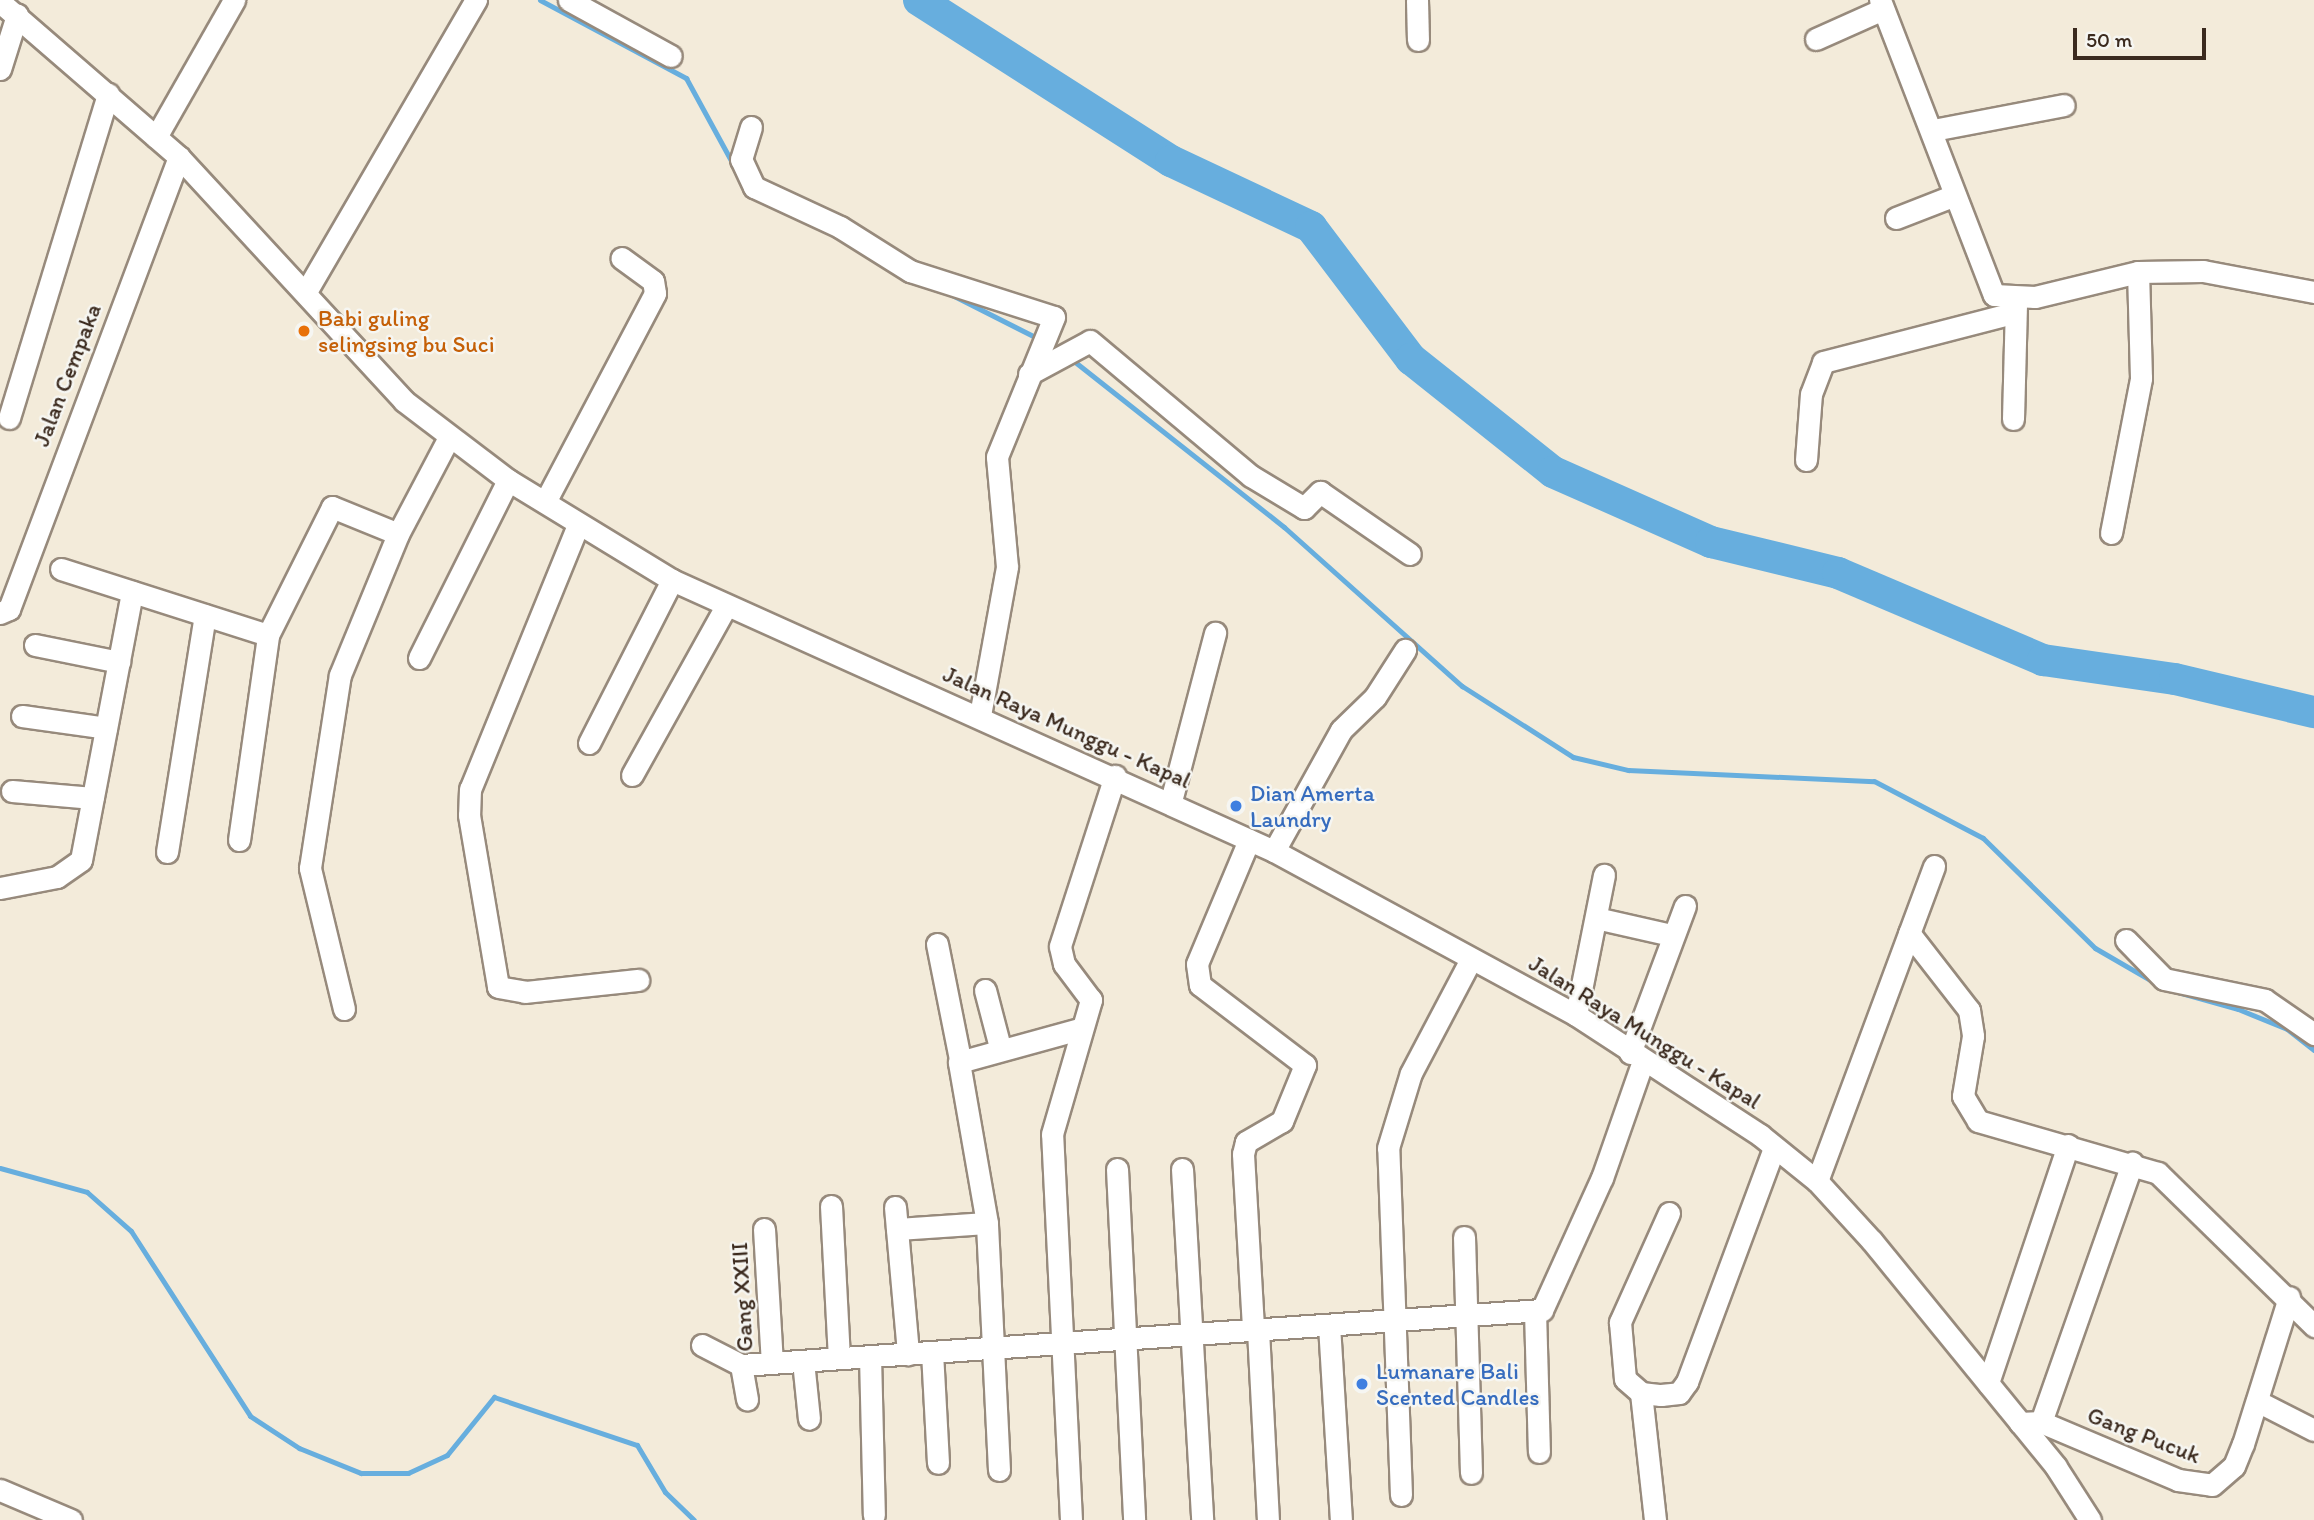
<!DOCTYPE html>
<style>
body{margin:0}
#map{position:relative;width:2314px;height:1520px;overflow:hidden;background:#f3ebda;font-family:Itim,sans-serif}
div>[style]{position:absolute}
.stream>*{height:5px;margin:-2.5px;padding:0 2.5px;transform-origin:2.5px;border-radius:2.5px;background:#67aede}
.river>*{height:32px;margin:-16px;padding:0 16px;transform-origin:16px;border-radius:16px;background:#67aede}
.roads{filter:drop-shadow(2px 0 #978a7c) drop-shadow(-2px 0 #978a7c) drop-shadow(0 2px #978a7c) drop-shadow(0 -2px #978a7c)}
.minor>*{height:21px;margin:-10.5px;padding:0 10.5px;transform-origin:10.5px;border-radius:10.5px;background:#fff}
.dots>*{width:19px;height:19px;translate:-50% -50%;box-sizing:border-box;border:4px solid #f6f6f2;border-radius:50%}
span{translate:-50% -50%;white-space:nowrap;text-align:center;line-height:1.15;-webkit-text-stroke:5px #f6f6f2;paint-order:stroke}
.food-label{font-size:23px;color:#c56008}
.left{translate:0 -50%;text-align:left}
.street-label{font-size:23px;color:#3b2a1e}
.shop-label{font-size:23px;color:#366cbe}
.scale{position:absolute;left:2073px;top:28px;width:133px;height:32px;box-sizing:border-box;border:4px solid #3b2a1e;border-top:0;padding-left:9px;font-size:21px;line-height:24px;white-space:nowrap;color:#3b2a1e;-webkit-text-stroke:5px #f6f6f2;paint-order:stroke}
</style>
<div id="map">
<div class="stream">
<div style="left:540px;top:0;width:166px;rotate:28.1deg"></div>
<div style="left:686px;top:78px;width:102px;rotate:61.4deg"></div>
<div style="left:950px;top:294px;width:102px;rotate:26.8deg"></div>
<div style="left:1070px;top:358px;width:273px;rotate:38.3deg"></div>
<div style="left:1284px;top:527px;width:239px;rotate:41.8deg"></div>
<div style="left:1462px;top:686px;width:132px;rotate:32.6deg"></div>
<div style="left:1573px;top:757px;width:57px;rotate:13.3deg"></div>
<div style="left:1628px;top:770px;width:246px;rotate:2.6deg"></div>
<div style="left:1874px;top:781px;width:123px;rotate:27.6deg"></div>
<div style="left:1983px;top:838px;width:157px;rotate:44.5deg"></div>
<div style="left:2095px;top:948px;width:66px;rotate:30.1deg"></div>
<div style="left:2167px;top:989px;width:74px;rotate:15.7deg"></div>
<div style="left:2238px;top:1009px;width:53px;rotate:22.2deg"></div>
<div style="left:2287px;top:1029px;width:34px;rotate:38deg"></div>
<div style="left:0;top:1168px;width:90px;rotate:15.4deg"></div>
<div style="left:87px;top:1192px;width:59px;rotate:41.6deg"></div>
<div style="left:131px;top:1231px;width:220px;rotate:57.2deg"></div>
<div style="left:250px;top:1416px;width:59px;rotate:33.1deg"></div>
<div style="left:299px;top:1448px;width:67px;rotate:22deg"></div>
<div style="left:361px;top:1473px;width:47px"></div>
<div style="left:408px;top:1473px;width:43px;rotate:-24.8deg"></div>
<div style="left:447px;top:1455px;width:75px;rotate:-51deg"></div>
<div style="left:494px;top:1397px;width:151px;rotate:18.6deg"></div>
<div style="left:637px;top:1445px;width:55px;rotate:59.2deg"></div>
<div style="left:665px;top:1492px;width:40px;rotate:44deg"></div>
</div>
<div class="river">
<div style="left:919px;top:0;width:299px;rotate:32.6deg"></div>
<div style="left:1171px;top:161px;width:155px;rotate:25.2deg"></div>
<div style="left:1311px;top:227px;width:166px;rotate:52.9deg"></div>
<div style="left:1411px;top:359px;width:181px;rotate:38.5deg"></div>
<div style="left:1553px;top:472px;width:173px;rotate:23.9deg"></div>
<div style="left:1711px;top:542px;width:131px;rotate:13.7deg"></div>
<div style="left:1838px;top:573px;width:223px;rotate:23deg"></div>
<div style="left:2043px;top:660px;width:133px;rotate:8.2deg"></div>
<div style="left:2175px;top:679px;width:143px;rotate:13.4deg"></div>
</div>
<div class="roads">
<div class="minor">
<div style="left:569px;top:0;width:116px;rotate:28.8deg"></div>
<div style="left:1417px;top:0;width:40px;rotate:88.6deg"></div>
<div style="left:1880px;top:0;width:316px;rotate:68.9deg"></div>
<div style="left:1994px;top:295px;width:41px;rotate:2.8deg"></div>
<div style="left:2035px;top:297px;width:106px;rotate:-13.6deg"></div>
<div style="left:2138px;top:272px;width:65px;rotate:-0.9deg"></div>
<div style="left:2203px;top:271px;width:113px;rotate:10.7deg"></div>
<div style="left:0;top:2px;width:237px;rotate:40.9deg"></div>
<div style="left:179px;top:157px;width:332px;rotate:47.3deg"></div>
<div style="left:404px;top:401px;width:131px;rotate:37.2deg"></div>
<div style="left:508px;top:480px;width:192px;rotate:31.4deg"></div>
<div style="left:672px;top:580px;width:660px;rotate:24.24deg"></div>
<div style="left:1274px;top:851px;width:344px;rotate:28.5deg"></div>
<div style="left:1576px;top:1015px;width:220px;rotate:33.1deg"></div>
<div style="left:1760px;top:1135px;width:73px;rotate:38.9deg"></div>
<div style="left:1817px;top:1181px;width:81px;rotate:47.5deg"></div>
<div style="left:1872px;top:1241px;width:291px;rotate:50.8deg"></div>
<div style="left:2056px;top:1467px;width:63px;rotate:57.3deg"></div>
<div style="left:1816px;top:39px;width:73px;rotate:-24.1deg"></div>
<div style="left:0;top:69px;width:57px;rotate:-72.5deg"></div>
<div style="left:751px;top:127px;width:34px;rotate:107deg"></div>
<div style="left:741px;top:159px;width:31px;rotate:65deg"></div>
<div style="left:754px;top:187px;width:95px;rotate:24.9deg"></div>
<div style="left:840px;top:227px;width:83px;rotate:32.2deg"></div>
<div style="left:910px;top:271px;width:151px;rotate:17.7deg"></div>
<div style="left:1054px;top:317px;width:151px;rotate:112.2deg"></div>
<div style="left:997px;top:457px;width:110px;rotate:84.8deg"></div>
<div style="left:1007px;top:567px;width:150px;rotate:100.3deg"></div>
<div style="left:1933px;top:130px;width:133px;rotate:-10.8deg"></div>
<div style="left:156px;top:137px;width:158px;rotate:-60.3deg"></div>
<div style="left:1896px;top:218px;width:63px;rotate:-21.3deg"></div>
<div style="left:307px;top:290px;width:336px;rotate:-59.8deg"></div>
<div style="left:1029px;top:374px;width:69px;rotate:-28.4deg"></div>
<div style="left:1090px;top:341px;width:210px;rotate:40deg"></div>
<div style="left:1251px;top:476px;width:62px;rotate:31.1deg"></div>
<div style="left:1304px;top:508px;width:23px;rotate:-45deg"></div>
<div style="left:1320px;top:492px;width:109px;rotate:34.6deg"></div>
<div style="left:9px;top:418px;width:339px;rotate:-73deg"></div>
<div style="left:2013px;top:419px;width:117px;rotate:-88.5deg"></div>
<div style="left:1806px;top:460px;width:66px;rotate:-85.7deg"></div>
<div style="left:1811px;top:394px;width:34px;rotate:-69deg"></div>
<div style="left:1823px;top:362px;width:195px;rotate:-14.5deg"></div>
<div style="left:545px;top:502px;width:236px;rotate:-62.2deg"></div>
<div style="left:655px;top:293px;width:12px;rotate:-99deg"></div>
<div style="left:653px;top:281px;width:39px;rotate:-144deg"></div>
<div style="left:578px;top:525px;width:285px;rotate:112.2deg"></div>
<div style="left:470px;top:789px;width:26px;rotate:92deg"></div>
<div style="left:469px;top:815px;width:174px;rotate:80.4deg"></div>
<div style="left:498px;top:987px;width:27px;rotate:10deg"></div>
<div style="left:525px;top:992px;width:114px;rotate:-6.1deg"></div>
<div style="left:2111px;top:533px;width:158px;rotate:-79deg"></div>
<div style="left:2141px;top:378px;width:106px;rotate:-91.6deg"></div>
<div style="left:61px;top:569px;width:217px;rotate:17.7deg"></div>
<div style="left:0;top:613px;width:10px;rotate:-24deg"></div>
<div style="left:9px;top:609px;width:483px;rotate:-69.4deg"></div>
<div style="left:35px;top:645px;width:86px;rotate:11.4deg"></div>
<div style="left:419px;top:658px;width:199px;rotate:-63.4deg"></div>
<div style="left:22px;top:716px;width:85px;rotate:8.1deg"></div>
<div style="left:589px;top:743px;width:183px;rotate:-63deg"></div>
<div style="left:632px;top:775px;width:193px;rotate:-60.9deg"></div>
<div style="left:12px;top:791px;width:81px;rotate:4.9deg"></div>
<div style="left:1171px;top:801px;width:174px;rotate:-75.3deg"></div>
<div style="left:239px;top:840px;width:207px;rotate:-81.9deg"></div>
<div style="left:268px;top:635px;width:143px;rotate:-63.4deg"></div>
<div style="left:332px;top:507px;width:71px;rotate:22.2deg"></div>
<div style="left:1249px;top:840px;width:134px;rotate:112.8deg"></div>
<div style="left:1197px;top:964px;width:21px;rotate:82deg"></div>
<div style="left:1200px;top:985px;width:132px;rotate:37.3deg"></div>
<div style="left:1305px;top:1065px;width:61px;rotate:112.3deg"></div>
<div style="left:1282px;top:1121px;width:42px;rotate:149.7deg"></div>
<div style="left:1246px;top:1142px;width:12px;rotate:104deg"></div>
<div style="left:1243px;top:1154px;width:176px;rotate:86.7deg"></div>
<div style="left:1274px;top:851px;width:138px;rotate:-61deg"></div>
<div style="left:1341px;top:730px;width:47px;rotate:-44.1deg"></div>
<div style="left:1375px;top:697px;width:56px;rotate:-57.4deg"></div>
<div style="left:167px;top:852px;width:240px;rotate:-80.9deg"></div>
<div style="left:0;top:888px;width:58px;rotate:-10.9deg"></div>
<div style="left:57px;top:877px;width:29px;rotate:-35deg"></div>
<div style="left:81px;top:860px;width:273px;rotate:-79.2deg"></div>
<div style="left:1596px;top:918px;width:77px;rotate:12.8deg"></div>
<div style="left:1909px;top:933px;width:98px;rotate:52.1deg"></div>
<div style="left:1969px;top:1010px;width:26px;rotate:81deg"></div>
<div style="left:1973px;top:1036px;width:61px;rotate:99.5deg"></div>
<div style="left:1963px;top:1096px;width:29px;rotate:59deg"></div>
<div style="left:1978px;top:1121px;width:187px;rotate:16.1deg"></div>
<div style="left:2158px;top:1173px;width:219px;rotate:44.4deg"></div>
<div style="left:2126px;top:940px;width:54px;rotate:45.7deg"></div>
<div style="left:2164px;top:979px;width:103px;rotate:11.7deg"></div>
<div style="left:2265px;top:1000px;width:60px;rotate:34.8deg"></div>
<div style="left:937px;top:944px;width:117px;rotate:78.7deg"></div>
<div style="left:985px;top:990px;width:59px;rotate:75.3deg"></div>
<div style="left:344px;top:1009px;width:145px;rotate:-103.6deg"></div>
<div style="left:310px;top:868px;width:195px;rotate:-81.2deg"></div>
<div style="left:340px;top:675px;width:152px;rotate:-67.6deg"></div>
<div style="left:398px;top:534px;width:107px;rotate:-62.2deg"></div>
<div style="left:1576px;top:1015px;width:143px;rotate:-78.7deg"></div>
<div style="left:1630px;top:1053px;width:157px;rotate:-69.5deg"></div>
<div style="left:1117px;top:1169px;width:351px;rotate:87.2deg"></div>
<div style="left:1182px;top:1169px;width:352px;rotate:86.7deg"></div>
<div style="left:1817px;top:1181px;width:336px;rotate:-69.6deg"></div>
<div style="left:831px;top:1206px;width:152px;rotate:87deg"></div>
<div style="left:895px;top:1207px;width:148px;rotate:84.9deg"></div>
<div style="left:1669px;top:1213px;width:120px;rotate:114.2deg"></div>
<div style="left:1620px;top:1322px;width:57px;rotate:85deg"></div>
<div style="left:1625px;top:1379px;width:21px;rotate:41deg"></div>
<div style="left:1641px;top:1393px;width:20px;rotate:6deg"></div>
<div style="left:1661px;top:1395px;width:18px;rotate:-6deg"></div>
<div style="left:1679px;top:1393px;width:14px;rotate:-54deg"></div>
<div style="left:1687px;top:1382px;width:250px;rotate:-69.6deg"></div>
<div style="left:764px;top:1229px;width:134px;rotate:86.6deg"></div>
<div style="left:897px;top:1229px;width:90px;rotate:-3.8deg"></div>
<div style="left:1464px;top:1237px;width:236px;rotate:88.3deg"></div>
<div style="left:1535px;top:1311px;width:141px;rotate:88.4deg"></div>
<div style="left:1329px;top:1325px;width:195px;rotate:86.5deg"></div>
<div style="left:1258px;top:1330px;width:190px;rotate:87deg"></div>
<div style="left:702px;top:1345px;width:44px;rotate:27.1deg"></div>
<div style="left:741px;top:1365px;width:803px;rotate:-3.93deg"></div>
<div style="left:1542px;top:1310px;width:145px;rotate:-65.6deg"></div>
<div style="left:1602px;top:1178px;width:124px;rotate:-70.7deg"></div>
<div style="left:932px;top:1352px;width:111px;rotate:86.9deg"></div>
<div style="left:870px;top:1356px;width:159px;rotate:88.6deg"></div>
<div style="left:803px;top:1361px;width:58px;rotate:84.1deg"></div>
<div style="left:741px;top:1365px;width:35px;rotate:80deg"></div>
<div style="left:1988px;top:1383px;width:251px;rotate:-71.4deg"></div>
<div style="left:1641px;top:1393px;width:128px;rotate:83.7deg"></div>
<div style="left:2257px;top:1401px;width:64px;rotate:27deg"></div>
<div style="left:2041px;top:1422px;width:275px;rotate:-70.6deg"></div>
<div style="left:2020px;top:1423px;width:21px;rotate:-3deg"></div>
<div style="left:2041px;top:1422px;width:149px;rotate:22.9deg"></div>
<div style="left:2178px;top:1480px;width:34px;rotate:8deg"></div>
<div style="left:2212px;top:1485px;width:29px;rotate:-41deg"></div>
<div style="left:2234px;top:1466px;width:24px;rotate:-68deg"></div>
<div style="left:2243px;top:1444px;width:154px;rotate:-72.6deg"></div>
<div style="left:999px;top:1470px;width:247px;rotate:-92.8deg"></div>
<div style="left:987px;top:1223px;width:163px;rotate:-99.9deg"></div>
<div style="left:959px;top:1062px;width:125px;rotate:-15.3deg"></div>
<div style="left:0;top:1490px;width:77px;rotate:22.9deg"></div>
<div style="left:1401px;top:1495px;width:347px;rotate:-92.1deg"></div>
<div style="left:1388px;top:1148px;width:78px;rotate:-73deg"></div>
<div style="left:1411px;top:1073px;width:129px;rotate:-62.2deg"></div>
<div style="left:1071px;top:1520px;width:386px;rotate:-92.8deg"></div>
<div style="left:1052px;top:1134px;width:140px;rotate:-73.8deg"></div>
<div style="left:1091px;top:1000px;width:45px;rotate:-126.9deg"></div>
<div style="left:1064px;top:964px;width:18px;rotate:-103deg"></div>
<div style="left:1060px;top:946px;width:179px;rotate:-72.1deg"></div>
</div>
</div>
<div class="dots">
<div style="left:304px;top:331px;background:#e8710a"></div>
<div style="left:1236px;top:806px;background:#3f7fe0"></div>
<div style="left:1362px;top:1384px;background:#3f7fe0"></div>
</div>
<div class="food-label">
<span class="left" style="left:318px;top:331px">Babi guling<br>selingsing bu Suci</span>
</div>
<div class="street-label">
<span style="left:67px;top:375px;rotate:-69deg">Jalan Cempaka</span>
<span style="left:1067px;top:727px;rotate:24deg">Jalan Raya Munggu - Kapal</span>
<span style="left:1645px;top:1032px;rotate:32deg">Jalan Raya Munggu - Kapal</span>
<span style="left:742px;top:1297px;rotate:-93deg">Gang XXIII</span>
<span style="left:2144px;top:1435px;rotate:21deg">Gang Pucuk</span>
</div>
<div class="shop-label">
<span class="left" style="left:1250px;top:806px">Dian Amerta<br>Laundry</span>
<span class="left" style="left:1376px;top:1384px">Lumanare Bali<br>Scented Candles</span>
</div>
<div class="scale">50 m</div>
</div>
